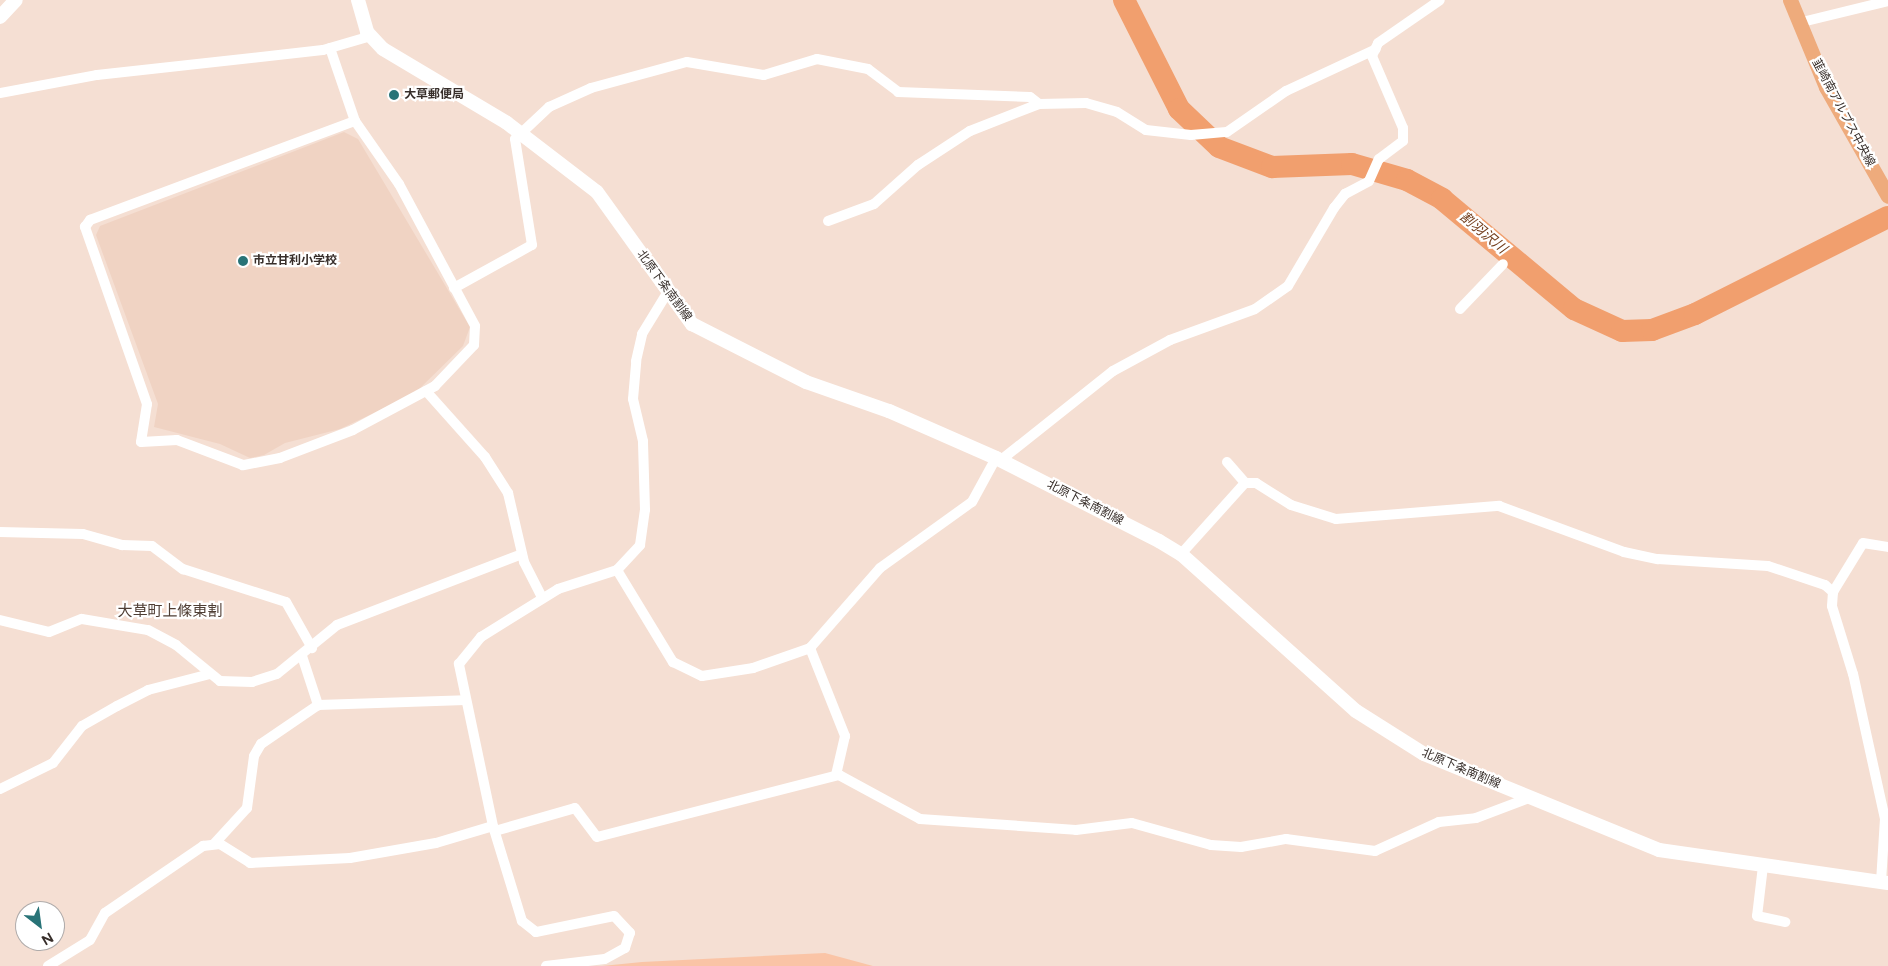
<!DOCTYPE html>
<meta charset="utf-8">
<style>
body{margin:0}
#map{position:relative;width:1888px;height:966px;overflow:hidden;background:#f5dfd3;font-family:Figtree,"Noto Sans JP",sans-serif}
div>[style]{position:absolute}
.built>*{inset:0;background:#f0d3c3}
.green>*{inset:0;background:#fac4a6}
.river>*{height:22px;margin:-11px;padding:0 11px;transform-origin:11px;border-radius:11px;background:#f19f6e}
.street>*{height:10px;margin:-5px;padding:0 5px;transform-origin:5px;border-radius:5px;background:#fff}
.secondary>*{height:14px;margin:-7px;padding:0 7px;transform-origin:7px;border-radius:7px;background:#fff}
.primary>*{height:15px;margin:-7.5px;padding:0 7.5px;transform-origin:7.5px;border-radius:7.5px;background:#eeab7c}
.dots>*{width:14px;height:14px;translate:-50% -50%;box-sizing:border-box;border:2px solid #fff;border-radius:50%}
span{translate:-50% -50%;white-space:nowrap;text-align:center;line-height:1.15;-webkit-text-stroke:4.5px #fff;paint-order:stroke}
.poi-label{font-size:12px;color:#372e2a;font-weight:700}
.left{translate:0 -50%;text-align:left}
.street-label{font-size:12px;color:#372e2a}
.water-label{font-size:14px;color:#723c1a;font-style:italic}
.quarter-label{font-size:15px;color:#4f3e34}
.north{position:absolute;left:15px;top:901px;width:50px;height:50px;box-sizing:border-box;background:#fff;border:1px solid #afabaa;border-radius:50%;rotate:150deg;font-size:14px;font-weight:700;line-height:20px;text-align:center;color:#372e2a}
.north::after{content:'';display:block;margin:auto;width:18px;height:22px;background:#287377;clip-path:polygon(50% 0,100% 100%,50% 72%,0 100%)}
</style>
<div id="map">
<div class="built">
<div style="clip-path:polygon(344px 132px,358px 139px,470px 327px,463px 346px,414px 394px,340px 429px,285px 443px,264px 455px,250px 458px,220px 444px,154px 427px,158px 404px,96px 235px,100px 226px)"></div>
</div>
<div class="green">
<div style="clip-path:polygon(825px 953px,873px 966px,602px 966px,642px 962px)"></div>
</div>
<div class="river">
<div style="left:1124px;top:0;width:122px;rotate:63.2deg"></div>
<div style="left:1179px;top:109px;width:55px;rotate:43.5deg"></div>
<div style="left:1219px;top:147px;width:57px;rotate:20.7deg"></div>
<div style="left:1272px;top:167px;width:80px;rotate:-2.1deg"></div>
<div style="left:1352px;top:164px;width:57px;rotate:16.2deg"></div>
<div style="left:1407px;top:180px;width:40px;rotate:28deg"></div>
<div style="left:1442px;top:199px;width:172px;rotate:39.8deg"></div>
<div style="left:1574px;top:309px;width:53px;rotate:24.6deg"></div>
<div style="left:1622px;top:331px;width:30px;rotate:-2deg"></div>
<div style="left:1652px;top:330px;width:46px;rotate:-20.4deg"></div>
<div style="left:1695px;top:314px;width:216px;rotate:-26.7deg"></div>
</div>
<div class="street">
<div style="left:1798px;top:23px;width:93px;rotate:-13.7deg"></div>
<div style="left:330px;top:48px;width:77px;rotate:71.1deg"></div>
<div style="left:355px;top:121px;width:77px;rotate:55.1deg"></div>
<div style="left:399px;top:184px;width:161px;rotate:61.8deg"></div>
<div style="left:475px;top:326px;width:19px;rotate:93deg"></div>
<div style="left:474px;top:345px;width:57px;rotate:133.6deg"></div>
<div style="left:435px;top:386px;width:93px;rotate:151.8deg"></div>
<div style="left:353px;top:430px;width:78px;rotate:159deg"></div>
<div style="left:280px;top:458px;width:38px;rotate:169deg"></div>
<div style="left:243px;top:465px;width:71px;rotate:-159.3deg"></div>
<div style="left:177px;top:440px;width:36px;rotate:177deg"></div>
<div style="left:141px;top:442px;width:38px;rotate:-81deg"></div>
<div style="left:147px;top:404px;width:188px;rotate:-109.3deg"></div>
<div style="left:85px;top:227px;width:9px;rotate:-54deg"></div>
<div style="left:90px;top:220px;width:283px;rotate:-20.5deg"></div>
<div style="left:0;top:93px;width:99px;rotate:-10.5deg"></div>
<div style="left:97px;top:75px;width:227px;rotate:-6.3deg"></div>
<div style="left:323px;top:50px;width:50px;rotate:-16.3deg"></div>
<div style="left:828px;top:221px;width:49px;rotate:-20.3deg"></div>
<div style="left:874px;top:204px;width:59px;rotate:-41.6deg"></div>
<div style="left:918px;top:165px;width:62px;rotate:-33.2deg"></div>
<div style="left:970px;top:131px;width:74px;rotate:-21.4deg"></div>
<div style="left:1039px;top:104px;width:47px;rotate:-1.2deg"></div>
<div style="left:1086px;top:103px;width:32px;rotate:16deg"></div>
<div style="left:1117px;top:112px;width:34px;rotate:32deg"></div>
<div style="left:1146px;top:130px;width:45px;rotate:6.3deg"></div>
<div style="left:1191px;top:135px;width:36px;rotate:-5deg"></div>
<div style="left:1227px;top:132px;width:72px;rotate:-34.8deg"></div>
<div style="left:1286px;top:91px;width:99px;rotate:-25deg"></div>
<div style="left:454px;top:288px;width:89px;rotate:-28.9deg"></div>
<div style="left:532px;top:245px;width:107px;rotate:-99.1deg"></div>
<div style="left:515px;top:139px;width:47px;rotate:-43.3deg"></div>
<div style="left:549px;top:107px;width:46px;rotate:-24.3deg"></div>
<div style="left:591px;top:88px;width:99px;rotate:-15.2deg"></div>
<div style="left:687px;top:62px;width:78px;rotate:9.6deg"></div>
<div style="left:764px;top:75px;width:55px;rotate:-16.8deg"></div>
<div style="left:817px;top:59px;width:52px;rotate:11.1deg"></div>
<div style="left:868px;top:69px;width:38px;rotate:37deg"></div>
<div style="left:898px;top:92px;width:132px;rotate:2.2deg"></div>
<div style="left:1030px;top:97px;width:11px;rotate:38deg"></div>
<div style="left:1460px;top:309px;width:62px;rotate:-46.3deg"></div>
<div style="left:426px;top:391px;width:89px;rotate:48.2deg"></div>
<div style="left:485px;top:457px;width:43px;rotate:57.4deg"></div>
<div style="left:508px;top:493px;width:71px;rotate:76.9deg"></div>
<div style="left:524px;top:562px;width:39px;rotate:63deg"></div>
<div style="left:1001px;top:460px;width:143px;rotate:-38.5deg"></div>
<div style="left:1113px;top:371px;width:65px;rotate:-28.5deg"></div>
<div style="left:1170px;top:340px;width:90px;rotate:-20deg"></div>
<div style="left:1255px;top:309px;width:40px;rotate:-34.9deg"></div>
<div style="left:1288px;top:286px;width:91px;rotate:-59.5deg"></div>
<div style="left:1334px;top:208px;width:18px;rotate:-52deg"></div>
<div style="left:1345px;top:194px;width:27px;rotate:-28deg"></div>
<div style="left:1369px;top:181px;width:24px;rotate:-66deg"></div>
<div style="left:1379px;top:159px;width:30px;rotate:-37deg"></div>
<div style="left:1403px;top:141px;width:13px;rotate:-90deg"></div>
<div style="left:1403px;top:128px;width:78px;rotate:-113.3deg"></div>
<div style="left:1372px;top:56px;width:14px;rotate:-65deg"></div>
<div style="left:1378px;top:43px;width:75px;rotate:-34.7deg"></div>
<div style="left:1227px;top:462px;width:28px;rotate:49deg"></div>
<div style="left:0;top:532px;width:83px;rotate:1.4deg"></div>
<div style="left:83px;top:534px;width:41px;rotate:15.8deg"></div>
<div style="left:122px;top:545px;width:30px;rotate:2deg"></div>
<div style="left:152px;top:546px;width:39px;rotate:37deg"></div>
<div style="left:183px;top:569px;width:108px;rotate:17.8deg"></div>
<div style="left:286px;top:602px;width:53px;rotate:60.5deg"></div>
<div style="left:1181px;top:554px;width:96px;rotate:-48deg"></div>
<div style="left:1245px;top:483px;width:11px"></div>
<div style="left:1256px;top:483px;width:41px;rotate:32.2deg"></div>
<div style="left:1291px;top:505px;width:47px;rotate:17.3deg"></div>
<div style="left:1336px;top:519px;width:164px;rotate:-4.6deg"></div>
<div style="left:1499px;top:506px;width:133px;rotate:20.2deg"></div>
<div style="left:1624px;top:552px;width:35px;rotate:12deg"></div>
<div style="left:1658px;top:559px;width:110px;rotate:3.6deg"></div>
<div style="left:1768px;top:566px;width:60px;rotate:18.4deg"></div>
<div style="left:1825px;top:585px;width:11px;rotate:41deg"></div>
<div style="left:617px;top:570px;width:108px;rotate:58.7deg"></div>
<div style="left:673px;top:662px;width:32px;rotate:26deg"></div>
<div style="left:702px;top:676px;width:52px;rotate:-8.9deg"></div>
<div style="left:753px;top:668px;width:60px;rotate:-19.3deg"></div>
<div style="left:810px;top:648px;width:106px;rotate:-48.8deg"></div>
<div style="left:880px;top:568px;width:113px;rotate:-35.7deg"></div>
<div style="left:972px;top:502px;width:50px;rotate:-61.4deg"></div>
<div style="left:0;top:620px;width:50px;rotate:13.8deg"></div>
<div style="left:49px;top:632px;width:35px;rotate:-22deg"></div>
<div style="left:82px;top:619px;width:67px;rotate:9.5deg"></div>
<div style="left:148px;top:630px;width:32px;rotate:28deg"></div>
<div style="left:176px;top:645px;width:57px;rotate:39.3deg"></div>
<div style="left:220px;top:681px;width:32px;rotate:2deg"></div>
<div style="left:252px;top:682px;width:26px;rotate:-18deg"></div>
<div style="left:277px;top:674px;width:77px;rotate:-39.2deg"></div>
<div style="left:337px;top:625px;width:198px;rotate:-21deg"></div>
<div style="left:810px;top:648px;width:95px;rotate:68.3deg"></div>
<div style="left:845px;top:736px;width:40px;rotate:103deg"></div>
<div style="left:302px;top:656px;width:52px;rotate:71.9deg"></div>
<div style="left:0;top:789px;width:59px;rotate:-26.1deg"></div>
<div style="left:53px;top:763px;width:47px;rotate:-51.9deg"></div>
<div style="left:82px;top:726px;width:40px;rotate:-29.7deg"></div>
<div style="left:117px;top:706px;width:35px;rotate:-27deg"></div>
<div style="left:148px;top:690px;width:64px;rotate:-14.5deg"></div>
<div style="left:495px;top:831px;width:83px;rotate:-16deg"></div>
<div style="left:575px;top:808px;width:36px;rotate:53deg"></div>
<div style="left:597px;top:837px;width:250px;rotate:-14.4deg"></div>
<div style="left:839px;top:775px;width:92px;rotate:28.5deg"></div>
<div style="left:920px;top:819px;width:156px;rotate:4deg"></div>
<div style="left:1076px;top:830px;width:56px;rotate:-7.1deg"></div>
<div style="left:1132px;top:823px;width:82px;rotate:15.6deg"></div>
<div style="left:1211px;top:845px;width:30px;rotate:4deg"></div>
<div style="left:1241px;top:847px;width:46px;rotate:-10.1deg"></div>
<div style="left:1286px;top:839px;width:90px;rotate:7.7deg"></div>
<div style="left:1375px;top:851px;width:70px;rotate:-24.4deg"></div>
<div style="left:1439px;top:822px;width:37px;rotate:-6deg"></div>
<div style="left:1476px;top:818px;width:57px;rotate:-20.7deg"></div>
<div style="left:214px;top:844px;width:49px;rotate:-47.5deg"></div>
<div style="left:247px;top:808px;width:52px;rotate:-82.3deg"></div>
<div style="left:254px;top:756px;width:14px;rotate:-60deg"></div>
<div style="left:261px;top:744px;width:69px;rotate:-34.4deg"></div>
<div style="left:318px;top:705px;width:147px;rotate:-1.9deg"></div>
<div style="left:1763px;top:866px;width:50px;rotate:96.8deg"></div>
<div style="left:1757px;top:916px;width:29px;rotate:12deg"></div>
<div style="left:1881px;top:882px;width:63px;rotate:-86.4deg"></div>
<div style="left:1885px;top:819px;width:148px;rotate:-102.4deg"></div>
<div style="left:1853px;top:674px;width:71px;rotate:-107.2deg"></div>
<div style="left:1832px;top:606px;width:14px;rotate:-86deg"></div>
<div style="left:1833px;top:592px;width:57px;rotate:-58.5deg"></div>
<div style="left:1863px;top:543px;width:25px;rotate:9deg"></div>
<div style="left:48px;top:966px;width:49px;rotate:-31.8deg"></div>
<div style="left:90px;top:940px;width:31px;rotate:-61deg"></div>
<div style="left:105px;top:913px;width:119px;rotate:-34.4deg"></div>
<div style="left:203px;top:846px;width:17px;rotate:-7deg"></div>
<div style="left:220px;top:844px;width:36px;rotate:32deg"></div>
<div style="left:250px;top:863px;width:100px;rotate:-2.9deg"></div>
<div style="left:350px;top:858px;width:87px;rotate:-9.9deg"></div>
<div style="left:436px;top:843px;width:59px;rotate:-16.6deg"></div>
<div style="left:546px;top:966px;width:59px;rotate:-6.8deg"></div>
<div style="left:605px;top:959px;width:23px;rotate:-29deg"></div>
<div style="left:625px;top:948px;width:16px;rotate:-72deg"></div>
<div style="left:630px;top:933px;width:23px;rotate:-133deg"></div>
<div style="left:614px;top:916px;width:80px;rotate:168.4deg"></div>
<div style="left:536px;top:932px;width:18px;rotate:-142deg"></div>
<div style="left:522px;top:921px;width:99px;rotate:-107deg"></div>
<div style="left:493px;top:826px;width:166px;rotate:-101.9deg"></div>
<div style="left:459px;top:664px;width:35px;rotate:-51deg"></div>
<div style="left:481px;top:637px;width:91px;rotate:-31.9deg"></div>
<div style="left:558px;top:589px;width:62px;rotate:-17.9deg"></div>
<div style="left:617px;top:570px;width:34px;rotate:-47deg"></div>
<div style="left:640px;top:545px;width:35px;rotate:-82deg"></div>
<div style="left:645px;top:510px;width:69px;rotate:-91.7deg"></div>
<div style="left:643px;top:441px;width:43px;rotate:-103.4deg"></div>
<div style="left:633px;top:399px;width:38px;rotate:-85deg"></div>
<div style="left:636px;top:361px;width:28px;rotate:-77deg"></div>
<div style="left:642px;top:334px;width:48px;rotate:-58.6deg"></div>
</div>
<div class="secondary">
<div style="left:358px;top:0;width:33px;rotate:74deg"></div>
<div style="left:367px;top:32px;width:23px;rotate:47deg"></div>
<div style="left:383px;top:49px;width:144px;rotate:30.8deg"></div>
<div style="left:507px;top:123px;width:113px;rotate:37.5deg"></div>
<div style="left:597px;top:192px;width:163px;rotate:54.3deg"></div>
<div style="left:692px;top:324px;width:128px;rotate:27deg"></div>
<div style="left:806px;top:382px;width:88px;rotate:19.3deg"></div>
<div style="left:889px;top:411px;width:117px;rotate:23.7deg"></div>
<div style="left:996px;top:458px;width:183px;rotate:27deg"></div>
<div style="left:1159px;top:541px;width:26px;rotate:31deg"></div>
<div style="left:1181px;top:554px;width:235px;rotate:41.9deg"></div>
<div style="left:1356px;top:711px;width:80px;rotate:32.3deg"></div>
<div style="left:1424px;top:754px;width:254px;rotate:22.2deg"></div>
<div style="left:1659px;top:850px;width:231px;rotate:8.2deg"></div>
<div style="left:0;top:17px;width:23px;rotate:-47deg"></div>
</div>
<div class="primary">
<div style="left:1790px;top:0;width:94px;rotate:67.5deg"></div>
<div style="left:1826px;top:87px;width:125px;rotate:60.4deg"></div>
</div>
<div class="dots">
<div style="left:394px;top:95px;background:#287377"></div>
<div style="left:243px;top:261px;background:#287377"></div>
</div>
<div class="poi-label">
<span class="left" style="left:404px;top:95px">大草郵便局</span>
<span class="left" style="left:253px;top:261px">市立甘利小学校</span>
</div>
<div class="street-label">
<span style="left:1843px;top:113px;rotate:62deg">韮崎南アルプス中央線</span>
<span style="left:664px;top:286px;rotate:54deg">北原下条南割線</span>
<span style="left:1085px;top:503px;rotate:27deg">北原下条南割線</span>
<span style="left:1461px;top:769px;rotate:23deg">北原下条南割線</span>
</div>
<div class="water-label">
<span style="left:1483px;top:233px;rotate:40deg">割羽沢川</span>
</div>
<div class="quarter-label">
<span style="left:170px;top:612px">大草町上條東割</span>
</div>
<div class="north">N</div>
</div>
